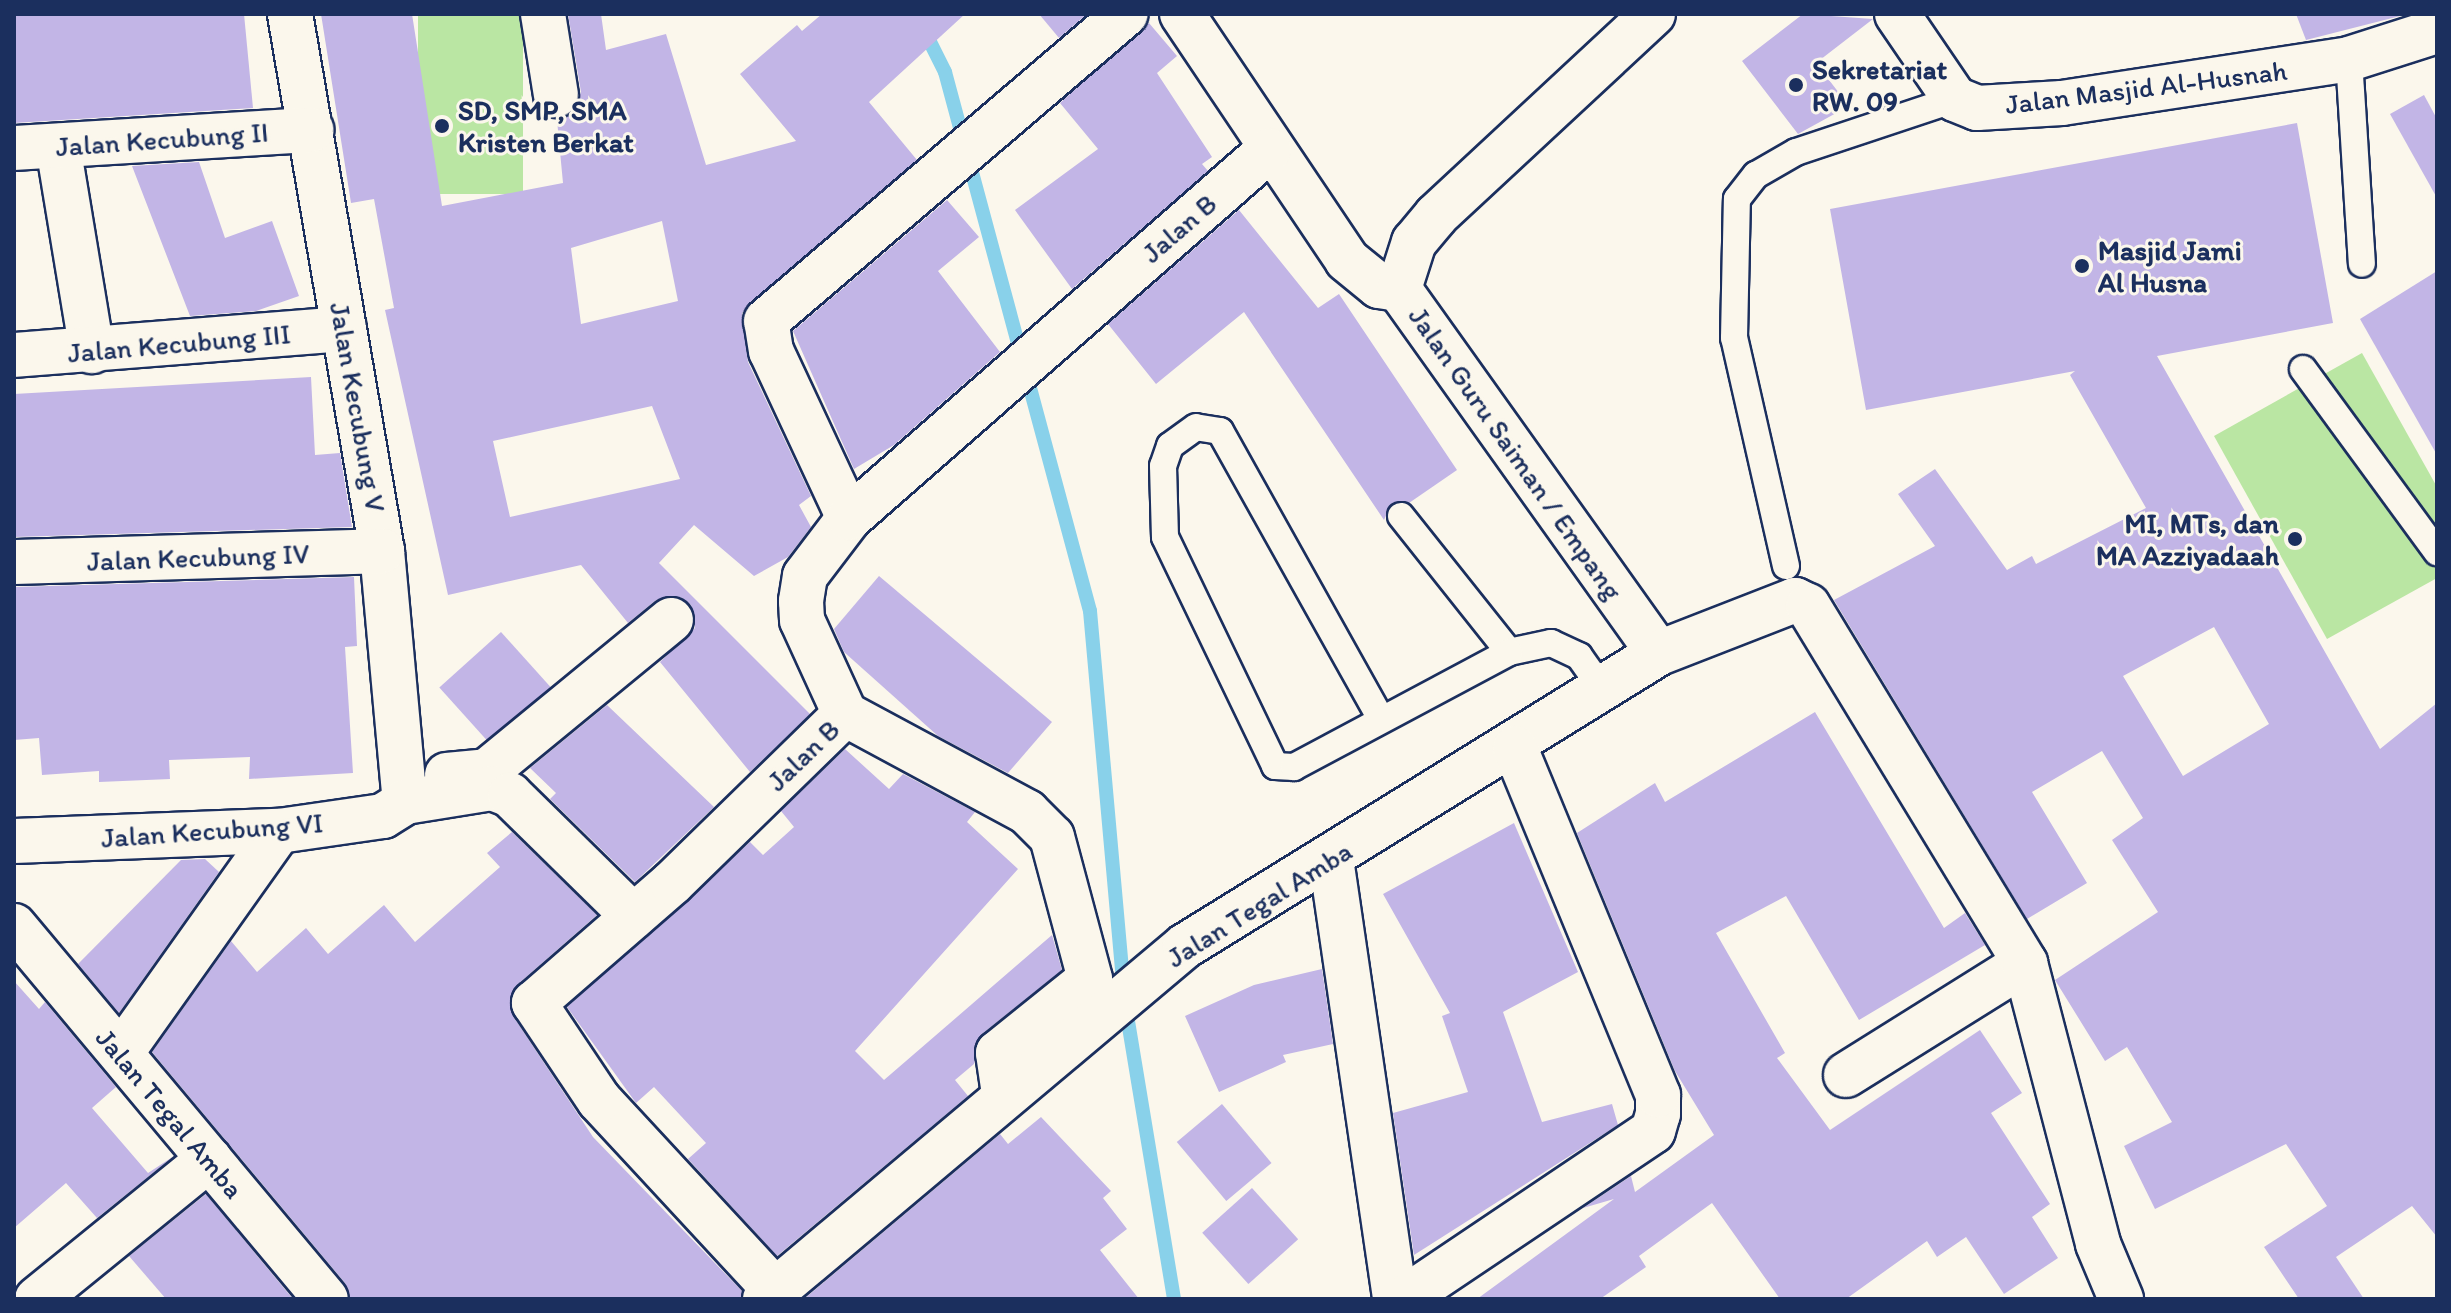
<!DOCTYPE html>
<style>
body{margin:0}
#map{position:relative;width:2451px;height:1313px;overflow:hidden;background:#fbf7ec;font-family:Itim,sans-serif}
div>[style]{position:absolute}
.green>*{inset:0;background:#bae6a3;transform-origin:0 0}
.stream>*{height:14px;margin:-7px;padding:0 7px;transform-origin:7px;border-radius:7px;background:#89d1ea}
.building>*{inset:0;background:#c2b5e6;transform-origin:0 0}
.roads{filter:drop-shadow(2px 0 #1b2f5e) drop-shadow(-2px 0 #1b2f5e) drop-shadow(0 2px #1b2f5e) drop-shadow(0 -2px #1b2f5e)}
.lane>*{height:26px;margin:-13px;padding:0 13px;transform-origin:13px;border-radius:13px;background:#fbf7ec}
.street>*{height:44px;margin:-22px;padding:0 22px;transform-origin:22px;border-radius:22px;background:#fbf7ec}
.dots>*{width:22px;height:22px;translate:-50% -50%;box-sizing:border-box;border:4px solid #fbf7ec;border-radius:50%}
span{translate:-50% -50%;white-space:nowrap;text-align:center;line-height:1.15;-webkit-text-stroke:6px #fbf7ec;paint-order:stroke}
.poi-label{font-size:28px;color:#1b2f5e;font-weight:700}
.left{translate:0 -50%;text-align:left}
.right{translate:-100% -50%;text-align:right}
.street-label{font-size:28px;color:#1b2f5e}
.frame{position:absolute;inset:0;border:16px solid #1b2f5e;pointer-events:none}
</style>
<div id="map">
<div class="green">
<div style="left:418px;top:14px;width:105px;height:180px"></div>
<div style="clip-path:polygon(2362px 353px,2437px 487px,2437px 578px,2327px 639px,2214px 436px)"></div>
</div>
<div class="stream">
<div style="left:916px;top:14px;width:65px;rotate:63.4deg"></div>
<div style="left:945px;top:72px;width:558px;rotate:74.94deg"></div>
<div style="left:1090px;top:611px;width:394px;rotate:84.9deg"></div>
<div style="left:1125px;top:1003px;width:300px;rotate:80.6deg"></div>
</div>
<div class="building">
<div style="clip-path:polygon(14px 14px,244px 14px,253px 108px,14px 123px)"></div>
<div style="clip-path:polygon(evenodd,321px 14px,412px 14px,442px 206px,563px 183px,557px 120px,572px 114px,581px 92px,568px 14px,601px 14px,606px 50px,666px 34px,706px 165px,796px 141px,740px 74px,797px 25px,802px 31px,822px 14px,965px 14px,869px 102px,917px 160px,742px 313px,748px 362px,811px 496px,799px 505px,811px 527px,788px 557px,754px 576px,694px 525px,659px 563px,810px 714px,750px 772px,660px 662px,695px 628px,691px 605px,680px 597px,656px 600px,628px 623px,581px 565px,448px 595px,385px 310px,394px 308px,374px 199px,351px 203px,321px 14px,662px 221px,678px 301px,581px 324px,571px 248px,662px 221px,321px 14px,652px 406px,680px 479px,510px 517px,493px 441px,652px 406px)"></div>
<div style="clip-path:polygon(1039px 14px,1087px 14px,1059px 38px)"></div>
<div style="clip-path:polygon(1803px 14px,1873px 19px,1816px 63px,1849px 106px,1798px 134px,1742px 61px)"></div>
<div style="clip-path:polygon(2296px 14px,2408px 14px,2306px 40px)"></div>
<div style="clip-path:polygon(1149px 23px,1177px 56px,1157px 73px,1212px 157px,1202px 164px,1208px 171px,1072px 289px,1015px 210px,1098px 149px,1060px 103px)"></div>
<div style="clip-path:polygon(2424px 95px,2437px 119px,2437px 198px,2390px 114px)"></div>
<div style="clip-path:polygon(evenodd,2297px 123px,2333px 323px,2157px 356px,2380px 749px,2437px 703px,2437px 1237px,2412px 1206px,2336px 1257px,2364px 1299px,2299px 1299px,2264px 1247px,2327px 1206px,2286px 1144px,2155px 1209px,2124px 1146px,2172px 1122px,2127px 1047px,2105px 1061px,2055px 980px,2158px 912px,2112px 840px,2143px 818px,2102px 751px,2032px 792px,2087px 883px,2027px 919px,1834px 600px,1935px 546px,1898px 494px,1935px 469px,2007px 570px,2032px 556px,2036px 564px,2146px 508px,2070px 375px,2075px 371px,1866px 410px,1830px 209px,2297px 123px,2214px 627px,2269px 724px,2183px 776px,2123px 676px,2214px 627px)"></div>
<div style="clip-path:polygon(199px 162px,225px 238px,272px 221px,299px 296px,256px 311px,190px 316px,132px 166px)"></div>
<div style="clip-path:polygon(947px 200px,979px 237px,938px 271px,1000px 352px,894px 445px,854px 469px,793px 331px)"></div>
<div style="clip-path:polygon(1239px 210px,1318px 308px,1339px 294px,1457px 470px,1409px 503px,1392px 503px,1384px 520px,1244px 312px,1156px 384px,1108px 324px)"></div>
<div style="clip-path:polygon(2437px 271px,2437px 455px,2360px 319px)"></div>
<div style="clip-path:polygon(311px 377px,315px 455px,340px 453px,352px 527px,14px 537px,14px 394px)"></div>
<div style="clip-path:polygon(879px 576px,1052px 722px,1008px 773px,938px 736px,844px 652px,834px 629px)"></div>
<div style="clip-path:polygon(354px 577px,357px 646px,345px 647px,353px 773px,249px 779px,250px 757px,169px 760px,170px 779px,99px 782px,99px 771px,42px 775px,39px 738px,14px 740px,14px 587px)"></div>
<div style="left:501px;top:632px;width:74px;height:83px;rotate:48deg"></div>
<div style="clip-path:polygon(607px 705px,714px 807px,635px 882px,550px 799px,556px 793px,530px 768px)"></div>
<div style="clip-path:polygon(1815px 712px,1944px 928px,1965px 913px,1985px 945px,1859px 1020px,1786px 896px,1716px 933px,1785px 1053px,1777px 1058px,1830px 1130px,1980px 1030px,2022px 1093px,1991px 1113px,2050px 1204px,2032px 1217px,2058px 1258px,2004px 1294px,1966px 1237px,1937px 1257px,1927px 1241px,1846px 1299px,1780px 1299px,1712px 1203px,1639px 1256px,1646px 1267px,1600px 1299px,1477px 1299px,1614px 1199px,1583px 1208px,1631px 1176px,1635px 1192px,1714px 1135px,1675px 1071px,1577px 833px,1655px 783px,1665px 802px)"></div>
<div style="clip-path:polygon(845px 749px,889px 789px,903px 774px,975px 812px,967px 822px,1018px 869px,855px 1051px,884px 1080px,1052px 935px,1062px 970px,982px 1034px,974px 1064px,955px 1080px,968px 1096px,777px 1256px,688px 1159px,706px 1143px,654px 1087px,636px 1103px,567px 1007px,750px 842px,763px 855px,794px 827px,781px 811px)"></div>
<div style="clip-path:polygon(1514px 823px,1578px 972px,1503px 1012px,1542px 1122px,1612px 1104px,1618px 1125px,1414px 1255px,1393px 1113px,1468px 1092px,1442px 1016px,1450px 1013px,1383px 894px)"></div>
<div style="clip-path:polygon(512px 832px,597px 915px,517px 985px,513px 1016px,593px 1137px,742px 1291px,741px 1299px,350px 1299px,345px 1283px,152px 1052px,231px 941px,257px 972px,306px 928px,328px 954px,384px 905px,415px 942px,500px 867px,487px 853px)"></div>
<div style="clip-path:polygon(205px 859px,219px 872px,119px 1013px,78px 964px,181px 860px)"></div>
<div style="clip-path:polygon(1322px 969px,1333px 1044px,1283px 1055px,1286px 1062px,1219px 1092px,1185px 1016px,1254px 985px)"></div>
<div style="clip-path:polygon(14px 981px,39px 1009px,45px 1002px,116px 1087px,92px 1108px,148px 1173px,174px 1156px,97px 1218px,66px 1183px,14px 1228px)"></div>
<div style="left:1222px;top:1104px;width:77px;height:59px;rotate:50deg"></div>
<div style="clip-path:polygon(1041px 1117px,1111px 1191px,1103px 1198px,1127px 1229px,1100px 1250px,1139px 1299px,804px 1299px,1000px 1134px,1008px 1144px)"></div>
<div style="left:1252px;top:1188px;width:69px;height:67px;rotate:48deg"></div>
<div style="clip-path:polygon(206px 1194px,293px 1299px,166px 1299px,129px 1256px)"></div>
</div>
<div class="roads">
<div class="lane">
<div style="left:2349px;top:59px;width:205px;rotate:86.4deg"></div>
<div style="left:2303px;top:369px;width:227px;rotate:53.8deg"></div>
<div style="left:1401px;top:516px;width:174px;rotate:51.5deg"></div>
<div style="left:1509px;top:652px;width:43px;rotate:-12.1deg"></div>
<div style="left:1551px;top:643px;width:31px;rotate:25deg"></div>
<div style="left:1579px;top:656px;width:42px;rotate:54.8deg"></div>
<div style="left:1786px;top:566px;width:234px;rotate:-102.8deg"></div>
<div style="left:1734px;top:338px;width:139px;rotate:-88.8deg"></div>
<div style="left:1737px;top:199px;width:31px;rotate:-52deg"></div>
<div style="left:1756px;top:175px;width:46px;rotate:-29.9deg"></div>
<div style="left:1796px;top:152px;width:168px;rotate:-18.4deg"></div>
<div style="left:1381px;top:719px;width:330px;rotate:-119.2deg"></div>
<div style="left:1220px;top:431px;width:24px;rotate:-171deg"></div>
<div style="left:1196px;top:427px;width:32px;rotate:144deg"></div>
<div style="left:1170px;top:446px;width:21px;rotate:109deg"></div>
<div style="left:1163px;top:466px;width:71px;rotate:88.4deg"></div>
<div style="left:1165px;top:537px;width:254px;rotate:64.3deg"></div>
<div style="left:1275px;top:766px;width:19px;rotate:3deg"></div>
<div style="left:1294px;top:767px;width:244px;rotate:-28.1deg"></div>
</div>
<div class="street">
<div style="left:290px;top:14px;width:545px;rotate:80.28deg"></div>
<div style="left:382px;top:551px;width:252px;rotate:84.8deg"></div>
<div style="left:543px;top:14px;width:82px;rotate:80.9deg"></div>
<div style="left:1182px;top:14px;width:296px;rotate:56.1deg"></div>
<div style="left:1347px;top:260px;width:41px;rotate:39.1deg"></div>
<div style="left:1379px;top:286px;width:20px;rotate:9deg"></div>
<div style="left:1653px;top:14px;width:296px;rotate:137.1deg"></div>
<div style="left:1436px;top:216px;width:34px;rotate:130deg"></div>
<div style="left:1414px;top:242px;width:49px;rotate:107.7deg"></div>
<div style="left:1399px;top:289px;width:447px;rotate:54.5deg"></div>
<div style="left:1897px;top:14px;width:103px;rotate:55.7deg"></div>
<div style="left:1955px;top:99px;width:24px;rotate:22deg"></div>
<div style="left:1977px;top:108px;width:85px;rotate:-3.4deg"></div>
<div style="left:2062px;top:103px;width:290px;rotate:-8.7deg"></div>
<div style="left:2349px;top:59px;width:92px;rotate:-17.7deg"></div>
<div style="left:58px;top:146px;width:208px;rotate:80.6deg"></div>
<div style="left:14px;top:148px;width:298px;rotate:-3.5deg"></div>
<div style="left:14px;top:355px;width:331px;rotate:-4.5deg"></div>
<div style="left:849px;top:518px;width:184px;rotate:-115deg"></div>
<div style="left:771px;top:351px;width:30px;rotate:-99deg"></div>
<div style="left:766px;top:321px;width:473px;rotate:-40.5deg"></div>
<div style="left:14px;top:562px;width:368px;rotate:-1.7deg"></div>
<div style="left:845px;top:714px;width:207px;rotate:28.3deg"></div>
<div style="left:1027px;top:812px;width:35px;rotate:45deg"></div>
<div style="left:1052px;top:837px;width:147px;rotate:75deg"></div>
<div style="left:1090px;top:979px;width:118px;rotate:141.2deg"></div>
<div style="left:998px;top:1053px;width:41px;rotate:81.7deg"></div>
<div style="left:447px;top:775px;width:40px;rotate:-5.7deg"></div>
<div style="left:487px;top:771px;width:238px;rotate:-39.4deg"></div>
<div style="left:14px;top:841px;width:265px;rotate:-2.2deg"></div>
<div style="left:279px;top:831px;width:105px;rotate:-8.2deg"></div>
<div style="left:383px;top:816px;width:26px;rotate:-32deg"></div>
<div style="left:405px;top:802px;width:88px;rotate:-9.1deg"></div>
<div style="left:492px;top:788px;width:19px;rotate:21deg"></div>
<div style="left:510px;top:795px;width:173px;rotate:44.5deg"></div>
<div style="left:1331px;top:859px;width:445px;rotate:81.7deg"></div>
<div style="left:14px;top:926px;width:486px;rotate:50.1deg"></div>
<div style="left:121px;top:1053px;width:272px;rotate:-54.6deg"></div>
<div style="left:1846px;top:1075px;width:211px;rotate:-32deg"></div>
<div style="left:775px;top:1290px;width:259px;rotate:-132.8deg"></div>
<div style="left:599px;top:1100px;width:117px;rotate:-123.8deg"></div>
<div style="left:534px;top:1003px;width:183px;rotate:-41deg"></div>
<div style="left:672px;top:883px;width:242px;rotate:-44.3deg"></div>
<div style="left:845px;top:714px;width:103px;rotate:-114.6deg"></div>
<div style="left:802px;top:620px;width:19px;rotate:-93deg"></div>
<div style="left:801px;top:601px;width:25px;rotate:-81deg"></div>
<div style="left:805px;top:576px;width:73px;rotate:-52.8deg"></div>
<div style="left:849px;top:518px;width:558px;rotate:-41.22deg"></div>
<div style="left:37px;top:1299px;width:222px;rotate:-39.1deg"></div>
<div style="left:765px;top:1299px;width:549px;rotate:-40.05deg"></div>
<div style="left:1185px;top:946px;width:557px;rotate:-31.72deg"></div>
<div style="left:1659px;top:653px;width:146px;rotate:-21.3deg"></div>
<div style="left:1795px;top:600px;width:14px;rotate:25deg"></div>
<div style="left:1808px;top:606px;width:418px;rotate:58.7deg"></div>
<div style="left:2025px;top:963px;width:290px;rotate:75.4deg"></div>
<div style="left:2098px;top:1244px;width:60px;rotate:67.3deg"></div>
<div style="left:1403px;top:1299px;width:301px;rotate:-33.9deg"></div>
<div style="left:1653px;top:1131px;width:18px;rotate:-74deg"></div>
<div style="left:1658px;top:1114px;width:19px;rotate:-90deg"></div>
<div style="left:1658px;top:1095px;width:375px;rotate:-112.4deg"></div>
</div>
</div>
<div class="dots">
<div style="left:1796px;top:85px;background:#1b2f5e"></div>
<div style="left:442px;top:126px;background:#1b2f5e"></div>
<div style="left:2082px;top:266px;background:#1b2f5e"></div>
<div style="left:2295px;top:539px;background:#1b2f5e"></div>
</div>
<div class="poi-label">
<span class="left" style="left:1812px;top:85px">Sekretariat<br>RW. 09</span>
<span class="left" style="left:458px;top:126px">SD, SMP, SMA<br>Kristen Berkat</span>
<span class="left" style="left:2098px;top:266px">Masjid Jami<br>Al Husna</span>
<span class="right" style="left:2279px;top:539px">MI, MTs, dan<br>MA Azziyadaah</span>
</div>
<div class="street-label">
<span style="left:2146px;top:87px;rotate:-7deg">Jalan Masjid Al-Husnah</span>
<span style="left:162px;top:139px;rotate:-4deg">Jalan Kecubung II</span>
<span style="left:1179px;top:228px;rotate:-41deg">Jalan B</span>
<span style="left:179px;top:343px;rotate:-5deg">Jalan Kecubung III</span>
<span style="left:358px;top:407px;rotate:80deg">Jalan Kecubung V</span>
<span style="left:1516px;top:453px;rotate:55deg">Jalan Guru Saiman / Empang</span>
<span style="left:198px;top:557px;rotate:-2deg">Jalan Kecubung IV</span>
<span style="left:803px;top:755px;rotate:-44deg">Jalan B</span>
<span style="left:212px;top:830px;rotate:-4deg">Jalan Kecubung VI</span>
<span style="left:1259px;top:904px;rotate:-32deg">Jalan Tegal Amba</span>
<span style="left:170px;top:1113px;rotate:50deg">Jalan Tegal Amba</span>
</div>
<div class="frame"></div>
</div>
